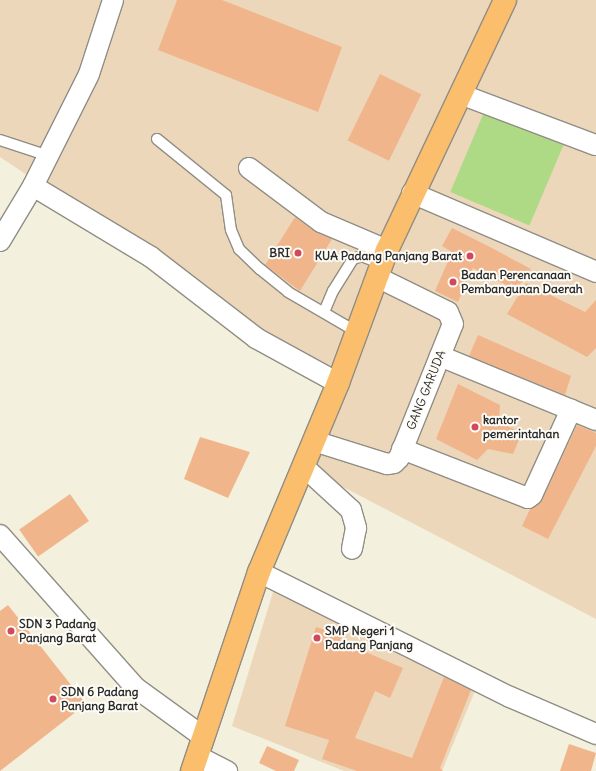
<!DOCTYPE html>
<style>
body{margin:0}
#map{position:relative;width:596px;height:771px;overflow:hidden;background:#f4f0de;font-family:Delius,sans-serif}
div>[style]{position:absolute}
.built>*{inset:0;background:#edd7bb}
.green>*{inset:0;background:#aeda86;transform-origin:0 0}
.building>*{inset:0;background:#f1b58c;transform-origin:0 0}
.roads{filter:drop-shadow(1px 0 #908e84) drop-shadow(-1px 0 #908e84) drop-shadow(0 1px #908e84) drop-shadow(0 -1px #908e84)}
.lane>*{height:10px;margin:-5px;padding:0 5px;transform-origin:5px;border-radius:5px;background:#fff}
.street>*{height:20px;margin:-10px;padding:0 10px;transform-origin:10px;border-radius:10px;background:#fff}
.highway>*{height:22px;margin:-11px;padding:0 11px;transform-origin:11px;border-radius:11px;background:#fabe6d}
.dots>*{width:11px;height:11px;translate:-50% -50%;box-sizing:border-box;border:2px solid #fdfcf7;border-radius:50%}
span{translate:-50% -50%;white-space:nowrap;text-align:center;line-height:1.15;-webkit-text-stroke:4px #fdfcf7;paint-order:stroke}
.poi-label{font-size:12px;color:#2b2b2b;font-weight:700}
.right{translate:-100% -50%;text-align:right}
.left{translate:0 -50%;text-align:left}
.street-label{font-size:12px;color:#2b2b2b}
</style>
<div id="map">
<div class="built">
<div style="clip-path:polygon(0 0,596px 0,596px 619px,303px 466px,338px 383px,0 157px)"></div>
<div style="clip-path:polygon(274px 589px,477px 686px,442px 771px,344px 771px,232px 726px)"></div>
</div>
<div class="green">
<div style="left:485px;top:110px;width:86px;height:89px;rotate:23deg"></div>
</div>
<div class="building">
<div style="clip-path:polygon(177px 0,222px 0,342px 47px,318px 112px,158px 50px)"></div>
<div style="left:380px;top:74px;width:46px;height:74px;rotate:26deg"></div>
<div style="clip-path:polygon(295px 217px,314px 231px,332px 239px,300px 291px,265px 265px)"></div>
<div style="clip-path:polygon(452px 228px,490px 247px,531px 269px,516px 290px,473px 268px,458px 302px,435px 291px,452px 252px,442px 246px)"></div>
<div style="clip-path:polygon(526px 283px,585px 312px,596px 300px,596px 348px,587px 357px,507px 314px)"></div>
<div style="clip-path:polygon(478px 335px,571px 376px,565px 395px,469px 356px)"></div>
<div style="clip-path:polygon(458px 384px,500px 405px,499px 422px,522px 433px,513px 454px,488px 449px,477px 460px,436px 439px)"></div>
<div style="clip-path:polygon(577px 425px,596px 433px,596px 446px,548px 539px,522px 526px,530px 509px,542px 500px)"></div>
<div style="clip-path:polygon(200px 437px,250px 452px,228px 498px,184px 479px)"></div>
<div style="left:70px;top:494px;width:33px;height:62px;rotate:55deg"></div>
<div style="clip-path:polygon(8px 605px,86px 704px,0 771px,0 611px)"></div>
<div style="clip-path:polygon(316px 627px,342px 635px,340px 641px,403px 668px,390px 698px,375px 691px,355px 738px,412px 758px,444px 677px,471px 690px,440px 768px,443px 771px,357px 771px,322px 759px,329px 740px,285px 726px)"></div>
<div style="clip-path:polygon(569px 744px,596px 753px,591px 771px,560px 771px)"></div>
<div style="clip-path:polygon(267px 746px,299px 760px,294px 771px,276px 771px,259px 763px)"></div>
</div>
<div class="roads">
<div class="lane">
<div style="left:157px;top:139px;width:89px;rotate:39.1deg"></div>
<div style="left:226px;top:195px;width:35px;rotate:82deg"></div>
<div style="left:231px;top:230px;width:21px;rotate:67deg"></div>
<div style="left:239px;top:249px;width:29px;rotate:44deg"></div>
<div style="left:260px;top:269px;width:36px;rotate:39deg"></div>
<div style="left:288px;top:292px;width:80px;rotate:30.1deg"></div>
<div style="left:0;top:140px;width:52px;rotate:18.1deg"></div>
<div style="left:324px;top:312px;width:23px;rotate:-67deg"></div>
<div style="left:333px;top:291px;width:38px;rotate:-58deg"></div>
<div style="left:353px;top:259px;width:9px;rotate:-18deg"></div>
<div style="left:362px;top:256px;width:22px;rotate:22deg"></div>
</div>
<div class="street">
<div style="left:460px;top:94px;width:145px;rotate:20.6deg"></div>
<div style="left:249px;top:168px;width:90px;rotate:36.9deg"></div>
<div style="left:321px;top:222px;width:72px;rotate:23deg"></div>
<div style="left:33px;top:186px;width:138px;rotate:31deg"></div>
<div style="left:151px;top:257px;width:133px;rotate:37.6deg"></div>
<div style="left:256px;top:338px;width:94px;rotate:28.8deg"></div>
<div style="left:412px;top:193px;width:200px;rotate:23.2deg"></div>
<div style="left:0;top:241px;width:64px;rotate:-59deg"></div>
<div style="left:33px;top:186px;width:125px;rotate:-63.4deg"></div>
<div style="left:89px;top:74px;width:78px;rotate:-72deg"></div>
<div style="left:440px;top:356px;width:169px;rotate:22.3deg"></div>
<div style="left:314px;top:441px;width:77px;rotate:17.5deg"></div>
<div style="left:387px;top:464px;width:7px;rotate:-8deg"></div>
<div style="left:394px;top:463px;width:7px;rotate:-45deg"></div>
<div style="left:399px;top:458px;width:144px;rotate:-68.1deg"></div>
<div style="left:453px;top:324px;width:13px;rotate:-113deg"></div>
<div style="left:448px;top:312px;width:79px;rotate:-153.8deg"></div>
<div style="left:402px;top:449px;width:135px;rotate:21.3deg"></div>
<div style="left:528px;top:498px;width:5px;rotate:-37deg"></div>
<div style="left:532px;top:495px;width:94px;rotate:-65.4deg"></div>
<div style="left:303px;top:466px;width:65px;rotate:42.5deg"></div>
<div style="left:351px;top:510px;width:19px;rotate:74deg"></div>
<div style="left:356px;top:528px;width:21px;rotate:101deg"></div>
<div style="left:0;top:535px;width:205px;rotate:48.4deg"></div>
<div style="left:136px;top:688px;width:82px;rotate:36deg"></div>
<div style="left:259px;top:572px;width:280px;rotate:26.5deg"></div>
<div style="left:510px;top:697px;width:94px;rotate:23.3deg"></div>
<div style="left:197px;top:756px;width:34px;rotate:27deg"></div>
</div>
<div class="highway">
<div style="left:192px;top:771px;width:210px;rotate:-71.4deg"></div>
<div style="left:259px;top:572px;width:205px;rotate:-67.3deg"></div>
<div style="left:338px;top:383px;width:142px;rotate:-69.8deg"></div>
<div style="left:387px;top:250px;width:276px;rotate:-64.7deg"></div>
</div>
</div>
<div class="dots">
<div style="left:298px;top:253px;background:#d1495b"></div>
<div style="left:470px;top:256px;background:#d1495b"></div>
<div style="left:453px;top:282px;background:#d1495b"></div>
<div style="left:475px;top:427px;background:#d1495b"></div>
<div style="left:11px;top:631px;background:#d1495b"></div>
<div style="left:317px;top:638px;background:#d1495b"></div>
<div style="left:53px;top:699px;background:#d1495b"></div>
</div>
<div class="poi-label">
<span class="right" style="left:290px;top:253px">BRI</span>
<span class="right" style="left:462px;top:256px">KUA Padang Panjang Barat</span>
<span class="left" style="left:461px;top:282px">Badan Perencanaan<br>Pembangunan Daerah</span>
<span class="left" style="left:483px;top:427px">kantor<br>pemerintahan</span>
<span class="left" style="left:19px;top:631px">SDN 3 Padang<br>Panjang Barat</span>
<span class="left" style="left:325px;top:638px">SMP Negeri 1<br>Padang Panjang</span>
<span class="left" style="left:61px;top:699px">SDN 6 Padang<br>Panjang Barat</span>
</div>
<div class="street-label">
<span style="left:426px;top:390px;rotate:-68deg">GANG GARUDA</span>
</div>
</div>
